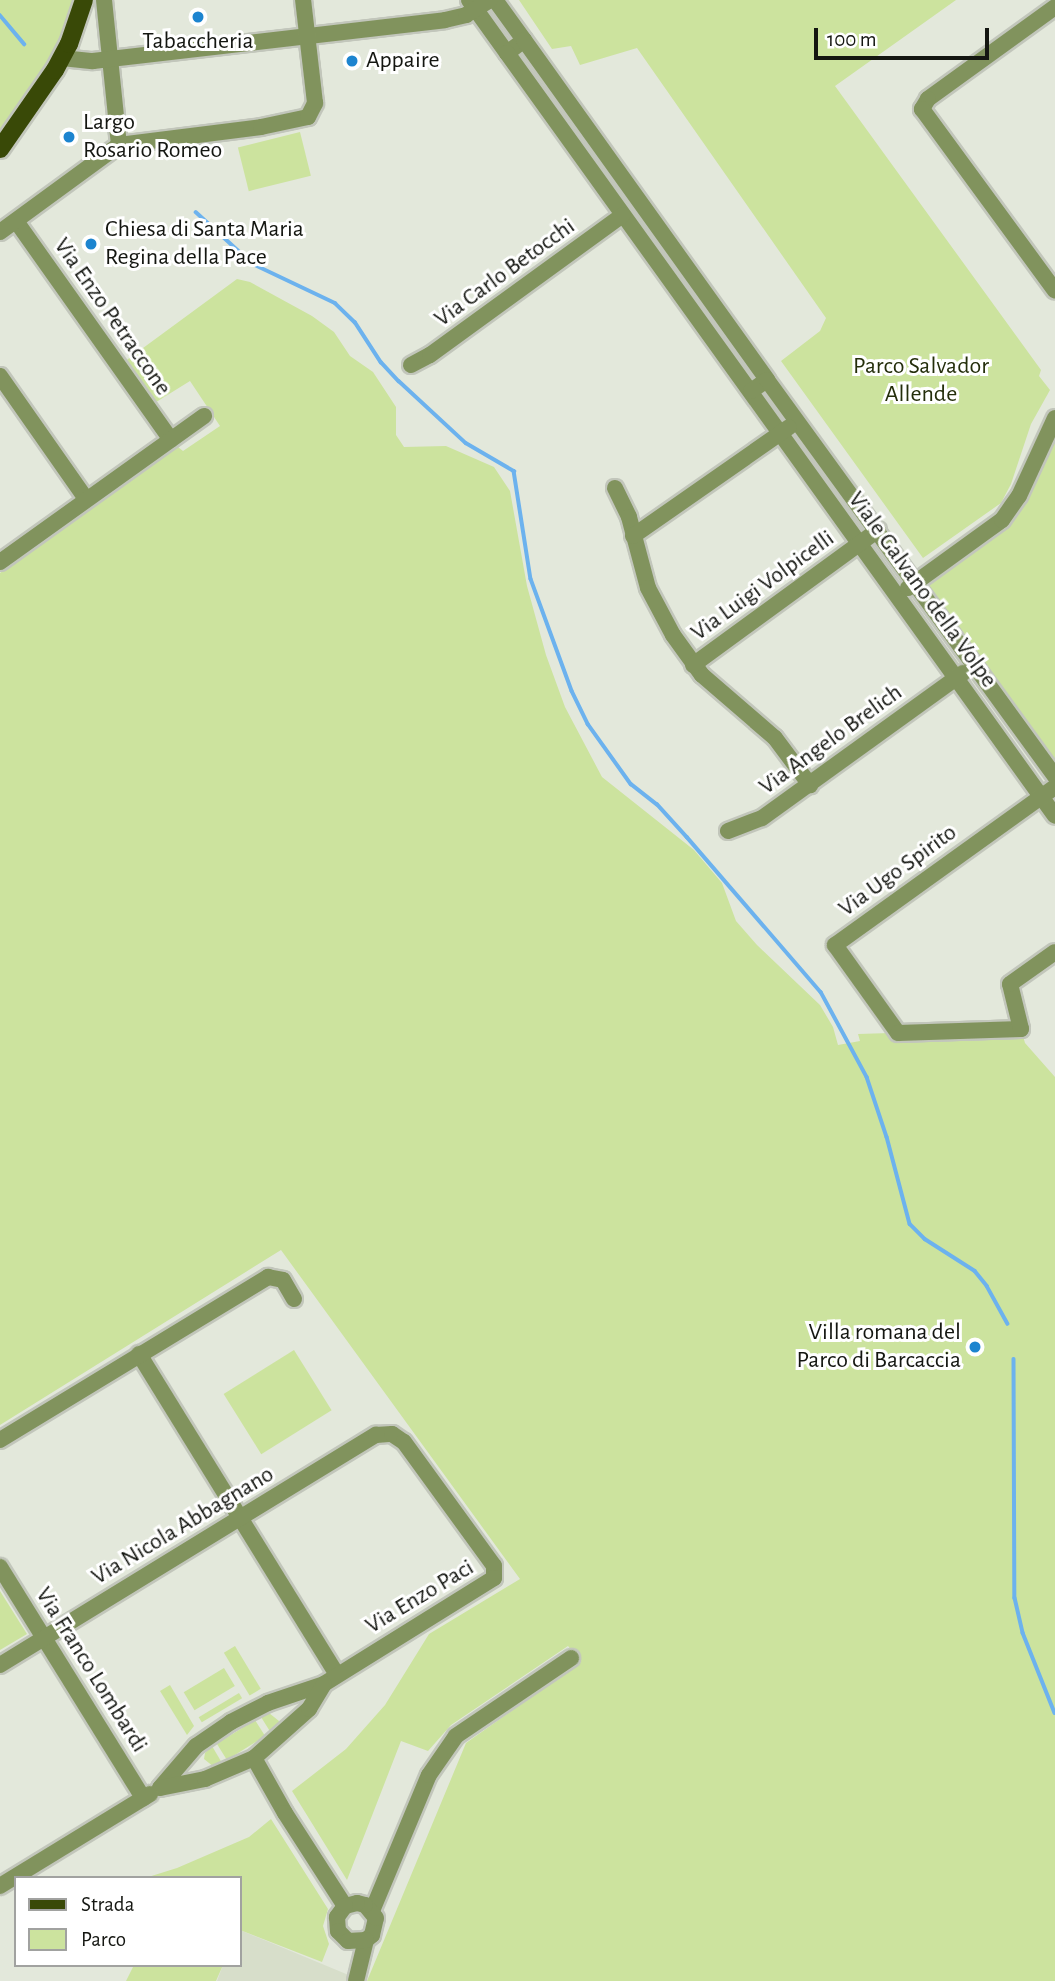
<!DOCTYPE html>
<style>
body{margin:0}
#map{position:relative;width:1055px;height:1981px;overflow:hidden;background:#e3e8db;font-family:"Alegreya Sans",sans-serif}
div>[style]{position:absolute}
.built>*{inset:0;background:#d7deca}
.green>*{inset:0;background:#cce39e;transform-origin:0 0}
.stream>*{height:3.5px;margin:-1.75px;padding:0 1.75px;transform-origin:1.75px;border-radius:1.75px;background:#6cb2ee}
.roads{filter:drop-shadow(2px 0 #c2c6bb) drop-shadow(-2px 0 #c2c6bb) drop-shadow(0 2px #c2c6bb) drop-shadow(0 -2px #c2c6bb)}
.minor>*{height:16px;margin:-8px;padding:0 8px;transform-origin:8px;border-radius:8px;background:#81935d}
.major>*{height:18px;margin:-9px;padding:0 9px;transform-origin:9px;border-radius:9px;background:#394907}
.dots>*{width:19px;height:19px;translate:-50% -50%;box-sizing:border-box;border:4px solid #fff;border-radius:50%}
span{translate:-50% -50%;white-space:nowrap;text-align:center;line-height:1.15;-webkit-text-stroke:6px #fff;paint-order:stroke}
.poi-label{font-size:24px;color:#141611}
.left{translate:0 -50%;text-align:left}
.right{translate:-100% -50%;text-align:right}
.street-label{font-size:24px;color:#141611}
.park-label{font-size:24px;color:#242e0b}
.legend{position:absolute;left:14px;top:1876px;width:228px;height:91px;box-sizing:border-box;background:#fff;border:2px solid #a1a2a0;margin:0;padding:9px 12px;list-style:none;font-size:21px;color:#141611}
.legend li{display:flex;align-items:center;gap:14px;height:35px}
.legend b{width:35px;border:2px solid #a1a2a0}
.scale{position:absolute;left:814px;top:28px;width:175px;height:32px;box-sizing:border-box;border:4px solid #141611;border-top:0;padding-left:9px;font-size:21px;line-height:24px;white-space:nowrap;color:#141611;-webkit-text-stroke:5px #fff;paint-order:stroke}
</style>
<div id="map">
<div class="built">
<div style="clip-path:polygon(240px 1930px,363px 1981px,217px 1981px,223px 1965px,240px 1965px)"></div>
</div>
<div class="green">
<div style="clip-path:polygon(0 0,73px 0,61px 37px,42px 76px,37px 76px,0 131px)"></div>
<div style="clip-path:polygon(519px 0,956px 0,835px 86px,1041px 370px,1039px 376px,1050px 390px,1031px 424px,1011px 484px,1001px 503px,923px 558px,781px 361px,820px 331px,826px 318px,637px 48px,580px 65px,571px 46px,552px 49px)"></div>
<div style="left:300px;top:132px;width:45px;height:64px;rotate:76deg"></div>
<div style="clip-path:polygon(237px 279px,250px 282px,312px 316px,334px 332px,350px 356px,373px 372px,396px 407px,396px 435px,404px 447px,446px 446px,494px 467px,510px 491px,527px 586px,546px 655px,565px 707px,602px 777px,694px 850px,722px 883px,736px 921px,757px 945px,820px 1005px,833px 1027px,838px 1045px,860px 1041px,858px 1034px,1021px 1029px,1025px 1043px,1055px 1077px,1055px 1981px,367px 1981px,466px 1743px,581px 1662px,568px 1646px,451px 1725px,428px 1751px,401px 1741px,347px 1880px,292px 1791px,346px 1749px,385px 1705px,429px 1634px,520px 1579px,281px 1250px,0 1425px,0 573px,178px 447px,183px 451px,220px 426px,190px 381px,153px 404px,124px 362px)"></div>
<div style="clip-path:polygon(1055px 418px,1055px 776px,916px 582px,1002px 520px)"></div>
<div style="left:294px;top:1350px;width:71px;height:83px;rotate:58deg"></div>
<div style="clip-path:polygon(0 1591px,27px 1634px,0 1650px)"></div>
<div style="left:235px;top:1646px;width:50px;height:13px;rotate:59deg"></div>
<div style="left:224px;top:1668px;width:21px;height:47px;rotate:59deg"></div>
<div style="clip-path:polygon(170px 1685px,194px 1726px,187px 1735px,160px 1691px)"></div>
<div style="left:239px;top:1693px;width:6px;height:47px;rotate:59deg"></div>
<div style="clip-path:polygon(269px 1713px,279px 1721px,278px 1727px,271px 1733px,261px 1717px)"></div>
<div style="left:255px;top:1720px;width:19px;height:45px;rotate:58deg"></div>
<div style="clip-path:polygon(212px 1746px,222px 1763px,214px 1767px,204px 1759px,205px 1753px)"></div>
<div style="clip-path:polygon(271px 1819px,328px 1909px,323px 1926px,329px 1944px,322px 1962px,240px 1930px,240px 1878px,145px 1878px,177px 1868px,249px 1837px)"></div>
<div style="clip-path:polygon(134px 1965px,223px 1965px,216px 1981px,126px 1981px)"></div>
</div>
<div class="stream">
<div style="left:0;top:15px;width:38px;rotate:50deg"></div>
<div style="left:196px;top:212px;width:77px;rotate:42.4deg"></div>
<div style="left:253px;top:264px;width:91px;rotate:25.4deg"></div>
<div style="left:335px;top:303px;width:28px;rotate:44deg"></div>
<div style="left:355px;top:322px;width:48px;rotate:57deg"></div>
<div style="left:381px;top:362px;width:26px;rotate:47deg"></div>
<div style="left:399px;top:381px;width:91px;rotate:42.8deg"></div>
<div style="left:466px;top:443px;width:56px;rotate:30.3deg"></div>
<div style="left:514px;top:471px;width:109px;rotate:81.1deg"></div>
<div style="left:531px;top:579px;width:119px;rotate:69.9deg"></div>
<div style="left:572px;top:691px;width:37px;rotate:64deg"></div>
<div style="left:588px;top:724px;width:74px;rotate:54.4deg"></div>
<div style="left:631px;top:784px;width:33px;rotate:38deg"></div>
<div style="left:657px;top:804px;width:45px;rotate:47.7deg"></div>
<div style="left:687px;top:837px;width:205px;rotate:49.2deg"></div>
<div style="left:821px;top:992px;width:97px;rotate:61.6deg"></div>
<div style="left:867px;top:1077px;width:63px;rotate:71.6deg"></div>
<div style="left:887px;top:1137px;width:90px;rotate:75.2deg"></div>
<div style="left:910px;top:1224px;width:21px;rotate:45deg"></div>
<div style="left:925px;top:1239px;width:59px;rotate:32.6deg"></div>
<div style="left:975px;top:1271px;width:19px;rotate:51deg"></div>
<div style="left:987px;top:1286px;width:43px;rotate:61.1deg"></div>
<div style="left:1014px;top:1359px;width:239px;rotate:89.8deg"></div>
<div style="left:1015px;top:1598px;width:36px;rotate:77deg"></div>
<div style="left:1023px;top:1633px;width:86px;rotate:68.2deg"></div>
</div>
<div class="roads">
<div class="minor">
<div style="left:104px;top:0;width:146px;rotate:84.1deg"></div>
<div style="left:469px;top:0;width:65px;rotate:54.4deg"></div>
<div style="left:507px;top:53px;width:21px;rotate:-37deg"></div>
<div style="left:524px;top:40px;width:49px;rotate:-125.9deg"></div>
<div style="left:1055px;top:7px;width:157px;rotate:144.1deg"></div>
<div style="left:928px;top:99px;width:12px;rotate:121deg"></div>
<div style="left:922px;top:109px;width:225px;rotate:53.8deg"></div>
<div style="left:524px;top:40px;width:418px;rotate:54.4deg"></div>
<div style="left:507px;top:53px;width:939px;rotate:54.31deg"></div>
<div style="left:62px;top:58px;width:31px;rotate:6deg"></div>
<div style="left:93px;top:61px;width:354px;rotate:-6.6deg"></div>
<div style="left:445px;top:20px;width:22px;rotate:-13deg"></div>
<div style="left:466px;top:15px;width:28px;rotate:-32deg"></div>
<div style="left:16px;top:221px;width:268px;rotate:54.7deg"></div>
<div style="left:0;top:232px;width:147px;rotate:-36.2deg"></div>
<div style="left:119px;top:145px;width:143px;rotate:-7.2deg"></div>
<div style="left:261px;top:127px;width:48px;rotate:-12deg"></div>
<div style="left:308px;top:117px;width:16px;rotate:-63deg"></div>
<div style="left:315px;top:103px;width:104px;rotate:-96.6deg"></div>
<div style="left:411px;top:365px;width:21px;rotate:-28deg"></div>
<div style="left:430px;top:355px;width:238px;rotate:-36deg"></div>
<div style="left:0;top:376px;width:150px;rotate:55deg"></div>
<div style="left:751px;top:391px;width:19px;rotate:-35deg"></div>
<div style="left:767px;top:380px;width:490px;rotate:54deg"></div>
<div style="left:615px;top:488px;width:32px;rotate:64deg"></div>
<div style="left:629px;top:517px;width:73px;rotate:75deg"></div>
<div style="left:648px;top:588px;width:53px;rotate:62deg"></div>
<div style="left:673px;top:635px;width:49px;rotate:54.1deg"></div>
<div style="left:702px;top:675px;width:96px;rotate:40.8deg"></div>
<div style="left:775px;top:738px;width:59px;rotate:53.3deg"></div>
<div style="left:633px;top:536px;width:190px;rotate:-34.9deg"></div>
<div style="left:0;top:562px;width:251px;rotate:-35.6deg"></div>
<div style="left:908px;top:588px;width:116px;rotate:-35.9deg"></div>
<div style="left:1002px;top:520px;width:29px;rotate:-55deg"></div>
<div style="left:1019px;top:496px;width:86px;rotate:-65.2deg"></div>
<div style="left:693px;top:665px;width:229px;rotate:-36.1deg"></div>
<div style="left:1055px;top:787px;width:271px;rotate:144.3deg"></div>
<div style="left:835px;top:945px;width:108px;rotate:54.4deg"></div>
<div style="left:898px;top:1033px;width:123px;rotate:-1.9deg"></div>
<div style="left:1021px;top:1029px;width:46px;rotate:-103.7deg"></div>
<div style="left:1010px;top:984px;width:55px;rotate:-35.4deg"></div>
<div style="left:728px;top:831px;width:36px;rotate:-21deg"></div>
<div style="left:762px;top:818px;width:248px;rotate:-35.8deg"></div>
<div style="left:139px;top:1354px;width:376px;rotate:58.3deg"></div>
<div style="left:0;top:1440px;width:314px;rotate:-31.3deg"></div>
<div style="left:268px;top:1277px;width:15px;rotate:11deg"></div>
<div style="left:283px;top:1280px;width:22px;rotate:60deg"></div>
<div style="left:0;top:1567px;width:272px;rotate:58.2deg"></div>
<div style="left:0;top:1665px;width:441px;rotate:-31.5deg"></div>
<div style="left:376px;top:1435px;width:16px;rotate:-4deg"></div>
<div style="left:392px;top:1434px;width:14px;rotate:34deg"></div>
<div style="left:404px;top:1442px;width:153px;rotate:54deg"></div>
<div style="left:494px;top:1566px;width:12px;rotate:90deg"></div>
<div style="left:494px;top:1578px;width:200px;rotate:148.1deg"></div>
<div style="left:324px;top:1684px;width:59px;rotate:161.3deg"></div>
<div style="left:268px;top:1703px;width:42px;rotate:152.8deg"></div>
<div style="left:231px;top:1722px;width:42px;rotate:145.6deg"></div>
<div style="left:196px;top:1746px;width:55px;rotate:130.6deg"></div>
<div style="left:160px;top:1788px;width:46px;rotate:-11.3deg"></div>
<div style="left:205px;top:1779px;width:53px;rotate:-23.2deg"></div>
<div style="left:254px;top:1758px;width:74px;rotate:-41.7deg"></div>
<div style="left:309px;top:1709px;width:29px;rotate:-59deg"></div>
<div style="left:254px;top:1758px;width:63px;rotate:60.6deg"></div>
<div style="left:285px;top:1813px;width:111px;rotate:57.2deg"></div>
<div style="left:0;top:1886px;width:176px;rotate:-31.5deg"></div>
<div style="left:372px;top:1911px;width:147px;rotate:-67.3deg"></div>
<div style="left:429px;top:1775px;width:47px;rotate:-55.3deg"></div>
<div style="left:456px;top:1736px;width:139px;rotate:-34.1deg"></div>
<div style="left:356px;top:1981px;width:42px;rotate:-76.3deg"></div>
<div style="left:366px;top:1940px;width:8px;rotate:-40deg"></div>
<div style="left:372px;top:1935px;width:17px;rotate:-77deg"></div>
<div style="left:376px;top:1918px;width:17px;rotate:-130deg"></div>
<div style="left:365px;top:1905px;width:8px;rotate:-166deg"></div>
<div style="left:357px;top:1903px;width:12px;rotate:166deg"></div>
<div style="left:345px;top:1906px;width:14px;rotate:126deg"></div>
<div style="left:337px;top:1917px;width:14px;rotate:86deg"></div>
<div style="left:338px;top:1931px;width:14px;rotate:45deg"></div>
<div style="left:348px;top:1941px;width:18px;rotate:-3deg"></div>
</div>
<div class="major">
<div style="left:0;top:149px;width:96px;rotate:-55.2deg"></div>
<div style="left:55px;top:70px;width:30px;rotate:-62deg"></div>
<div style="left:69px;top:44px;width:46px;rotate:-71.2deg"></div>
</div>
</div>
<div class="dots">
<div style="left:198px;top:17px;background:#1c84cf"></div>
<div style="left:352px;top:61px;background:#1c84cf"></div>
<div style="left:69px;top:137px;background:#1c84cf"></div>
<div style="left:91px;top:244px;background:#1c84cf"></div>
<div style="left:975px;top:1347px;background:#1c84cf"></div>
</div>
<div class="poi-label">
<span style="left:198px;top:42px">Tabaccheria</span>
<span class="left" style="left:366px;top:61px">Appaire</span>
<span class="left" style="left:83px;top:137px">Largo<br>Rosario Romeo</span>
<span class="left" style="left:105px;top:244px">Chiesa di Santa Maria<br>Regina della Pace</span>
<span class="right" style="left:961px;top:1347px">Villa romana del<br>Parco di Barcaccia</span>
</div>
<div class="street-label">
<span style="left:505px;top:273px;rotate:-36deg">Via Carlo Betocchi</span>
<span style="left:112px;top:317px;rotate:55deg">Via Enzo Petraccone</span>
<span style="left:763px;top:586px;rotate:-36deg">Via Luigi Volpicelli</span>
<span style="left:922px;top:590px;rotate:54deg">Viale Galvano della Volpe</span>
<span style="left:831px;top:740px;rotate:-36deg">Via Angelo Brelich</span>
<span style="left:898px;top:871px;rotate:-36deg">Via Ugo Spirito</span>
<span style="left:183px;top:1526px;rotate:-31deg">Via Nicola Abbagnano</span>
<span style="left:420px;top:1597px;rotate:-31deg">Via Enzo Paci</span>
<span style="left:91px;top:1670px;rotate:58deg">Via Franco Lombardi</span>
</div>
<div class="park-label">
<span style="left:921px;top:381px">Parco Salvador<br>Allende</span>
</div>
<ul class="legend">
<li><b style="height:9px;background:#394907"></b>Strada</li>
<li><b style="height:19px;background:#cce39e"></b>Parco</li>
</ul>
<div class="scale">100 m</div>
</div>
